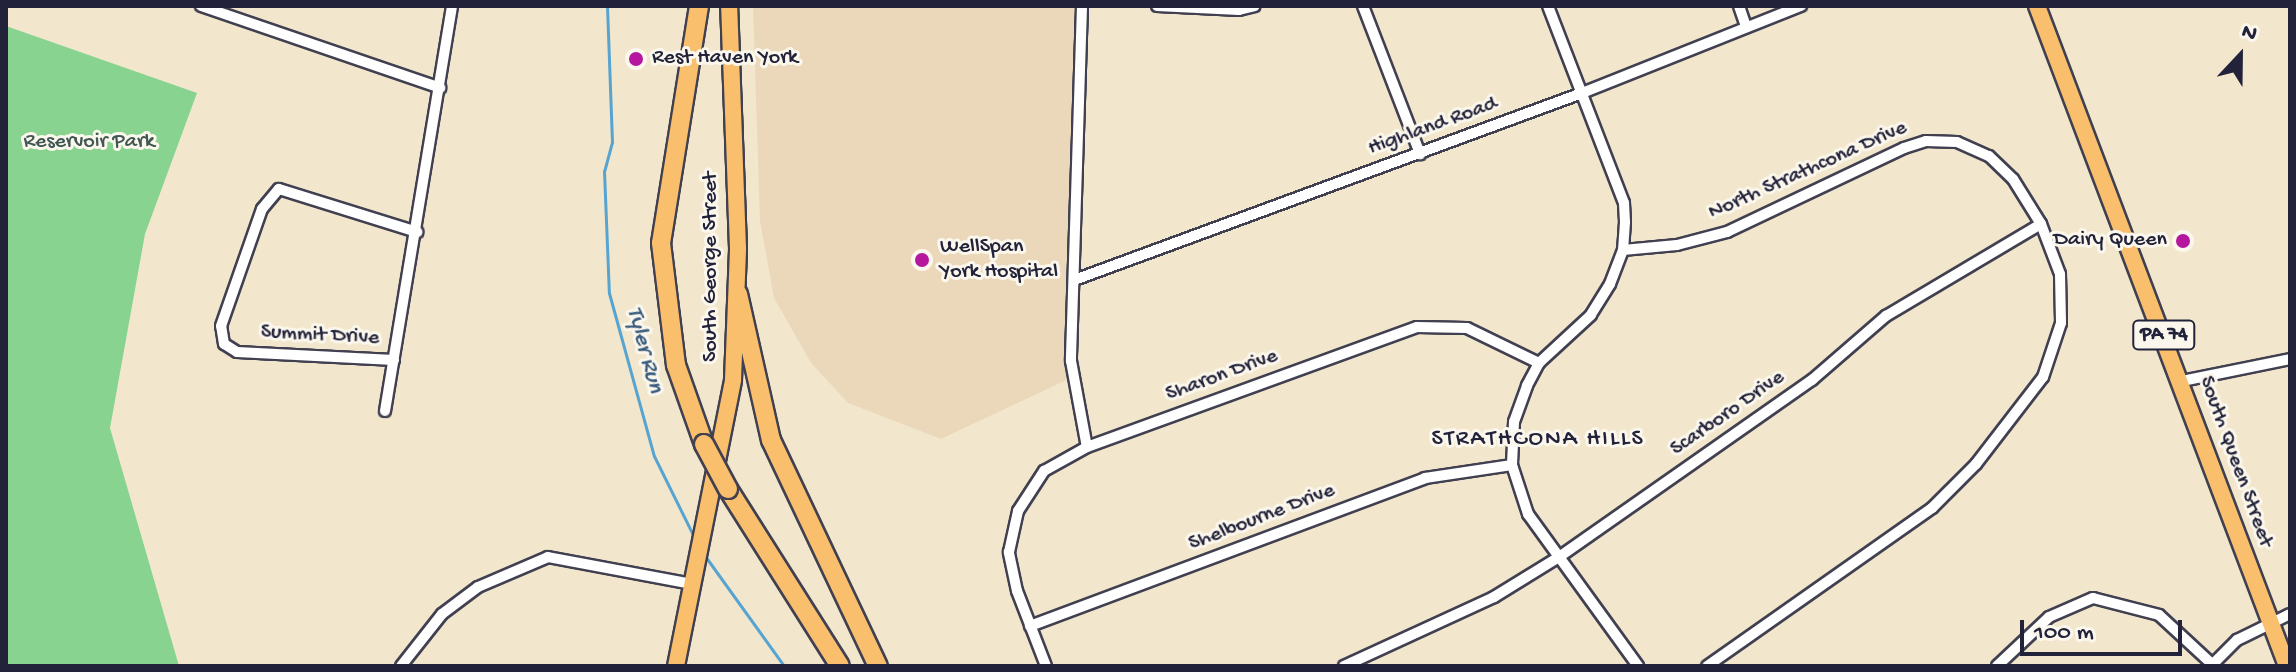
<!DOCTYPE html>
<style>
body{margin:0}
#map{position:relative;width:2296px;height:672px;overflow:hidden;background:#f2e7cd;font-family:"Gochi Hand",sans-serif}
div>[style]{position:absolute}
.built>*{inset:0;background:#ebd8ba}
.green>*{inset:0;background:#88d390}
.stream>*{height:3px;margin:-1.5px;padding:0 1.5px;transform-origin:1.5px;border-radius:1.5px;background:#58a4d1}
.roads{filter:drop-shadow(2px 0 #414051) drop-shadow(-2px 0 #414051) drop-shadow(0 2px #414051) drop-shadow(0 -2px #414051)}
.minor>*{height:10px;margin:-5px;padding:0 5px;transform-origin:5px;border-radius:5px;background:#fff}
.primary>*{height:16px;margin:-8px;padding:0 8px;transform-origin:8px;border-radius:8px;background:#f9bf6d}
.motorway>*{height:18px;margin:-9px;padding:0 9px;transform-origin:9px;border-radius:9px;background:#f9bf6d}
.bridges{filter:drop-shadow(2px 0 #414051) drop-shadow(-2px 0 #414051) drop-shadow(0 2px #414051) drop-shadow(0 -2px #414051)}
.motorway-bridge>*{height:18px;margin:-9px;padding:0 9px;transform-origin:9px;border-radius:9px;background:#f9bf6d}
.dots>*{width:22px;height:22px;translate:-50% -50%;box-sizing:border-box;border:4px solid #fbf7ec;border-radius:50%}
span{translate:-50% -50%;white-space:nowrap;text-align:center;line-height:1.15;-webkit-text-stroke:6px #fbf7ec;paint-order:stroke}
.shield-label span{padding:2px 6px;background:#fbf7ec;border:2px solid;border-radius:6px;-webkit-text-stroke-width:0}
.shield-label{font-size:20px;color:#22223b;font-weight:700}
.poi-label{font-size:22px;color:#22223b}
.left{translate:0 -50%;text-align:left}
.right{translate:-100% -50%;text-align:right}
.street-label{font-size:22px;color:#22223b}
.park-label{font-size:22px;color:#415754}
.water-label{font-size:24px;color:#3a5c7e;font-style:italic}
.neighbourhood-label{font-size:24px;color:#22223b;letter-spacing:2px}
.frame{position:absolute;inset:0;border:8px solid #22223b;pointer-events:none}
.north{position:absolute;left:2200px;top:16px;width:80px;height:80px;-webkit-text-stroke:6px #fbf7ec;paint-order:stroke;rotate:22deg;font-size:22px;font-weight:700;line-height:32px;text-align:center;color:#22223b}
.north::after{content:'';display:block;margin:auto;width:28px;height:36px;background:#22223b;clip-path:polygon(50% 0,100% 100%,50% 72%,0 100%)}
.scale{position:absolute;left:2020px;top:620px;width:162px;height:36px;box-sizing:border-box;border:4px solid #22223b;border-top:0;padding-left:10px;font-size:24px;line-height:28px;white-space:nowrap;color:#22223b;-webkit-text-stroke:6px #fbf7ec;paint-order:stroke}
</style>
<div id="map">
<div class="built">
<div style="clip-path:polygon(753px 6px,1082px 6px,1075px 376px,941px 439px,848px 403px,811px 363px,774px 298px,760px 221px)"></div>
</div>
<div class="green">
<div style="clip-path:polygon(6px 26px,197px 93px,145px 234px,110px 428px,179px 666px,6px 666px)"></div>
</div>
<div class="stream">
<div style="left:607px;top:6px;width:136px;rotate:87.9deg"></div>
<div style="left:612px;top:142px;width:30px;rotate:105deg"></div>
<div style="left:604px;top:171px;width:122px;rotate:87.7deg"></div>
<div style="left:609px;top:293px;width:169px;rotate:74.6deg"></div>
<div style="left:654px;top:456px;width:93px;rotate:63.7deg"></div>
<div style="left:705px;top:556px;width:135px;rotate:54.3deg"></div>
</div>
<div class="roads">
<div class="minor">
<div style="left:201px;top:6px;width:253px;rotate:18.9deg"></div>
<div style="left:1082px;top:6px;width:355px;rotate:91.8deg"></div>
<div style="left:1071px;top:361px;width:87px;rotate:79.5deg"></div>
<div style="left:1157px;top:6px;width:82px;rotate:2.8deg"></div>
<div style="left:1239px;top:10px;width:16px;rotate:-14deg"></div>
<div style="left:1363px;top:6px;width:159px;rotate:68.9deg"></div>
<div style="left:1548px;top:6px;width:211px;rotate:68.9deg"></div>
<div style="left:1624px;top:203px;width:19px;rotate:87deg"></div>
<div style="left:1625px;top:222px;width:28px;rotate:94deg"></div>
<div style="left:1623px;top:250px;width:36px;rotate:111deg"></div>
<div style="left:1610px;top:284px;width:36px;rotate:122deg"></div>
<div style="left:1591px;top:315px;width:71px;rotate:137.3deg"></div>
<div style="left:1539px;top:363px;width:26px;rotate:118deg"></div>
<div style="left:1527px;top:386px;width:38px;rotate:110deg"></div>
<div style="left:1514px;top:422px;width:43px;rotate:92.7deg"></div>
<div style="left:1512px;top:465px;width:52px;rotate:71.9deg"></div>
<div style="left:1528px;top:514px;width:188px;rotate:54.1deg"></div>
<div style="left:1739px;top:6px;width:21px;rotate:71deg"></div>
<div style="left:1623px;top:250px;width:54px;rotate:-5.3deg"></div>
<div style="left:1677px;top:245px;width:52px;rotate:-14.6deg"></div>
<div style="left:1727px;top:232px;width:196px;rotate:-25.4deg"></div>
<div style="left:1904px;top:148px;width:23px;rotate:-18deg"></div>
<div style="left:1926px;top:141px;width:31px;rotate:2deg"></div>
<div style="left:1957px;top:142px;width:35px;rotate:24deg"></div>
<div style="left:1989px;top:156px;width:33px;rotate:44deg"></div>
<div style="left:2013px;top:179px;width:53px;rotate:58.1deg"></div>
<div style="left:2041px;top:224px;width:53px;rotate:69.2deg"></div>
<div style="left:2060px;top:274px;width:49px;rotate:88.8deg"></div>
<div style="left:2061px;top:323px;width:57px;rotate:108.4deg"></div>
<div style="left:2043px;top:377px;width:110px;rotate:127.6deg"></div>
<div style="left:1976px;top:464px;width:62px;rotate:135deg"></div>
<div style="left:1932px;top:508px;width:275px;rotate:144.9deg"></div>
<div style="left:1077px;top:279px;width:538px;rotate:-20.22deg"></div>
<div style="left:1582px;top:93px;width:236px;rotate:-21.7deg"></div>
<div style="left:394px;top:360px;width:157px;rotate:-177.1deg"></div>
<div style="left:237px;top:352px;width:15px;rotate:-148deg"></div>
<div style="left:224px;top:344px;width:18px;rotate:-99deg"></div>
<div style="left:221px;top:326px;width:124px;rotate:-70.7deg"></div>
<div style="left:262px;top:209px;width:26px;rotate:-50deg"></div>
<div style="left:279px;top:189px;width:145px;rotate:17.3deg"></div>
<div style="left:2182px;top:381px;width:110px;rotate:-11.5deg"></div>
<div style="left:385px;top:411px;width:411px;rotate:-80.6deg"></div>
<div style="left:1030px;top:626px;width:422px;rotate:-20.5deg"></div>
<div style="left:1425px;top:478px;width:88px;rotate:-8.5deg"></div>
<div style="left:401px;top:666px;width:66px;rotate:-51.7deg"></div>
<div style="left:442px;top:614px;width:45px;rotate:-36.9deg"></div>
<div style="left:478px;top:587px;width:76px;rotate:-23.2deg"></div>
<div style="left:548px;top:557px;width:147px;rotate:10.6deg"></div>
<div style="left:1046px;top:666px;width:80px;rotate:-111.1deg"></div>
<div style="left:1017px;top:591px;width:40px;rotate:-102deg"></div>
<div style="left:1009px;top:552px;width:42px;rotate:-77.6deg"></div>
<div style="left:1018px;top:511px;width:48px;rotate:-57deg"></div>
<div style="left:1044px;top:471px;width:49px;rotate:-29.2deg"></div>
<div style="left:1087px;top:447px;width:351px;rotate:-20deg"></div>
<div style="left:1417px;top:327px;width:50px;rotate:1.1deg"></div>
<div style="left:1467px;top:328px;width:80px;rotate:25.9deg"></div>
<div style="left:1344px;top:666px;width:165px;rotate:-24.7deg"></div>
<div style="left:1494px;top:597px;width:76px;rotate:-31.6deg"></div>
<div style="left:1559px;top:557px;width:309px;rotate:-35deg"></div>
<div style="left:1812px;top:380px;width:98px;rotate:-40.9deg"></div>
<div style="left:1886px;top:316px;width:180px;rotate:-30.7deg"></div>
<div style="left:1997px;top:666px;width:71px;rotate:-43.3deg"></div>
<div style="left:2049px;top:617px;width:48px;rotate:-23.4deg"></div>
<div style="left:2093px;top:598px;width:68px;rotate:14.4deg"></div>
<div style="left:2159px;top:615px;width:72px;rotate:42.8deg"></div>
<div style="left:2211px;top:666px;width:37px;rotate:-45deg"></div>
<div style="left:2237px;top:640px;width:59px;rotate:-26.1deg"></div>
</div>
<div class="primary">
<div style="left:2037px;top:6px;width:706px;rotate:69.25deg"></div>
<div style="left:676px;top:666px;width:292px;rotate:-78.7deg"></div>
<div style="left:733px;top:380px;width:132px;rotate:-87.8deg"></div>
<div style="left:738px;top:248px;width:242px;rotate:-92.1deg"></div>
</div>
<div class="motorway">
<div style="left:699px;top:6px;width:240px;rotate:99.1deg"></div>
<div style="left:661px;top:243px;width:123px;rotate:83deg"></div>
<div style="left:676px;top:365px;width:84px;rotate:70.5deg"></div>
<div style="left:738px;top:294px;width:150px;rotate:77.3deg"></div>
<div style="left:771px;top:440px;width:250px;rotate:64.7deg"></div>
<div style="left:728px;top:489px;width:209px;rotate:57.7deg"></div>
</div>
</div>
<div class="bridges">
<div class="motorway-bridge">
<div style="left:704px;top:444px;width:51px;rotate:61.9deg"></div>
</div>
</div>
<div class="dots">
<div style="left:636px;top:59px;background:#b5179e"></div>
<div style="left:2183px;top:241px;background:#b5179e"></div>
<div style="left:922px;top:260px;background:#b5179e"></div>
</div>
<div class="shield-label">
<span style="left:2164px;top:335px">PA 74</span>
</div>
<div class="poi-label">
<span class="left" style="left:652px;top:59px">Rest Haven York</span>
<span class="right" style="left:2167px;top:241px">Dairy Queen</span>
<span class="left" style="left:940px;top:260px">WellSpan<br>York Hospital</span>
</div>
<div class="street-label">
<span style="left:1433px;top:127px;rotate:-20deg">Highland Road</span>
<span style="left:1808px;top:171px;rotate:-24deg">North Strathcona Drive</span>
<span style="left:712px;top:267px;rotate:-90deg">South George Street</span>
<span style="left:320px;top:336px;rotate:3deg">Summit Drive</span>
<span style="left:1222px;top:376px;rotate:-20deg">Sharon Drive</span>
<span style="left:1728px;top:414px;rotate:-35deg">Scarboro Drive</span>
<span style="left:2235px;top:462px;rotate:70deg">South Queen Street</span>
<span style="left:1262px;top:518px;rotate:-21deg">Shelbourne Drive</span>
</div>
<div class="park-label">
<span style="left:89px;top:143px">Reservoir Park</span>
</div>
<div class="water-label">
<span style="left:644px;top:350px;rotate:75deg">Tyler Run</span>
</div>
<div class="neighbourhood-label">
<span style="left:1538px;top:440px">STRATHCONA HILLS</span>
</div>
<div class="frame"></div>
<div class="north">N</div>
<div class="scale">100 m</div>
</div>
